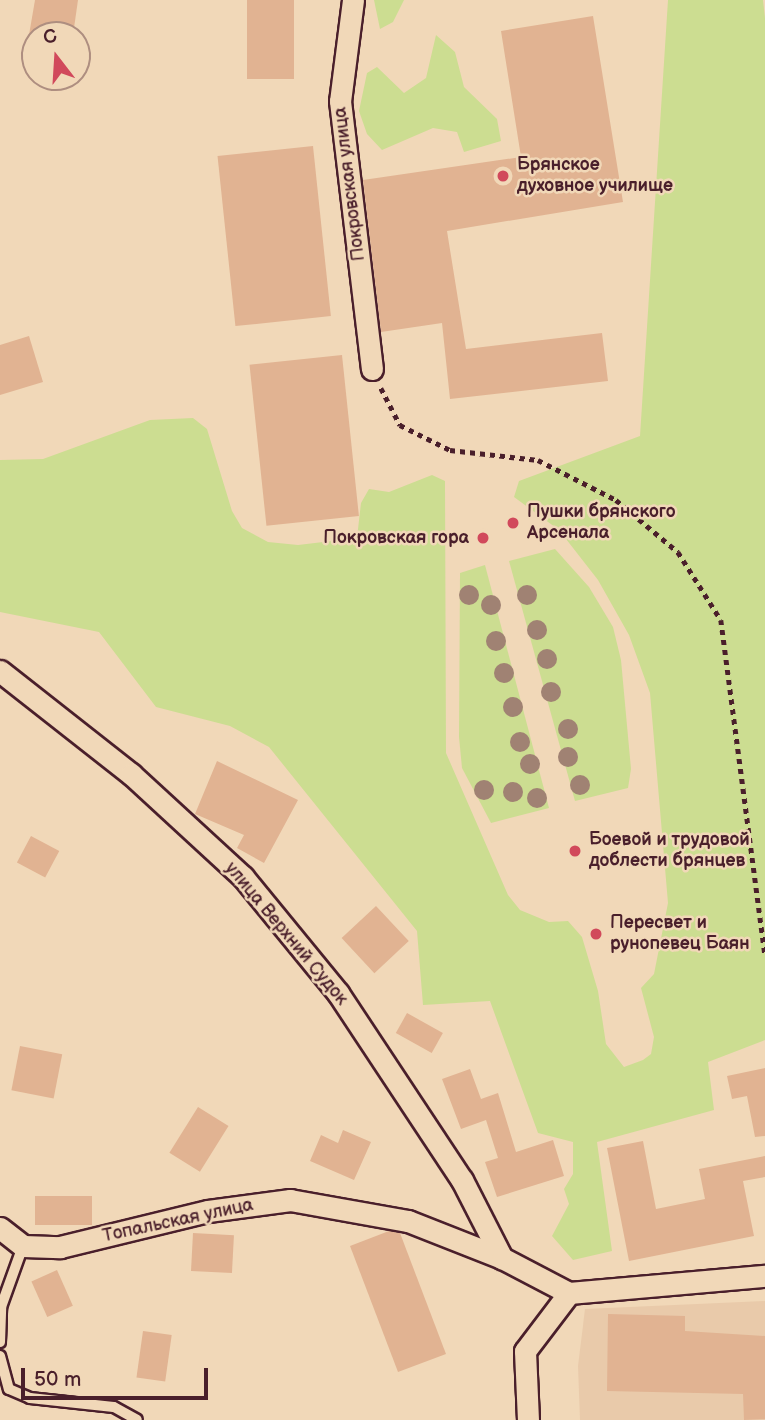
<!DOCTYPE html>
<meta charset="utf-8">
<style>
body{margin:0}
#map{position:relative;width:765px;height:1420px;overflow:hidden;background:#f1d8b8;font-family:"Balsamiq Sans",sans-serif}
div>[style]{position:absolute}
.built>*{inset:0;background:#e9caaa}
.green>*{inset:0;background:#ccdd91}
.building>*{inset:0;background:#e1b392;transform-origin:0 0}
.path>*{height:4.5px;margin-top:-2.25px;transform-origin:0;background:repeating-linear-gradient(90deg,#4a1f2b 0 5px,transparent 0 10px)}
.roads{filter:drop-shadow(2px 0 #4a1f2b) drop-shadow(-2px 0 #4a1f2b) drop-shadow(0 2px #4a1f2b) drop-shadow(0 -2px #4a1f2b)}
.lane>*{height:10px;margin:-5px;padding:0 5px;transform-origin:5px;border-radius:5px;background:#f1d8b8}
.street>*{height:21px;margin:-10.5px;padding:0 10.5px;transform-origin:10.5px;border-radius:10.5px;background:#f1d8b8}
.trees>*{width:20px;height:20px;margin:-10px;border-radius:50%;background:#a08273}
.dots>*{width:19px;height:19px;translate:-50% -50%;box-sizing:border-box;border:4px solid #f1d8b8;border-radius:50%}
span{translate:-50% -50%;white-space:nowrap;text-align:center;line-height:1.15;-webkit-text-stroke:5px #f1d8b8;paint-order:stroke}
.poi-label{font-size:18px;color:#4a1f2b;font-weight:700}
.left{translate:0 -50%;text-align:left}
.right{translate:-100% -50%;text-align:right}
.street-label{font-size:18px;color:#4a1f2b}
.north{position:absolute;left:21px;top:21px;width:70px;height:70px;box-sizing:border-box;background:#f1d8b8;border:2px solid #ae8e80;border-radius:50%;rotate:343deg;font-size:19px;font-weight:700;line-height:28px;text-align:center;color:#4a1f2b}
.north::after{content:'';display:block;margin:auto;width:24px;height:32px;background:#d1495b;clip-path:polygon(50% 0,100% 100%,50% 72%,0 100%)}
.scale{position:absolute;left:21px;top:1368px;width:187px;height:32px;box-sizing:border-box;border:4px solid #4a1f2b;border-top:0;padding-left:9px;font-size:21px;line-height:24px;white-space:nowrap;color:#4a1f2b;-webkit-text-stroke:5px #f1d8b8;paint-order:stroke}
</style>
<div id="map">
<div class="built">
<div style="clip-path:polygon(765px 1301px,765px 1420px,580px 1420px,578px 1366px,585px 1309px)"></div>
</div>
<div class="green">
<div style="clip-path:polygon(404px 0,393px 22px,380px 29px,374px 0)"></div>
<div style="clip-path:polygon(668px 0,763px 0,765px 18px,765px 1040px,708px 1062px,714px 1110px,597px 1142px,612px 1251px,573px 1260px,552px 1236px,569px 1204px,564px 1189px,573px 1174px,573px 1142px,538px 1133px,490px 1001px,423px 1005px,417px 931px,269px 747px,230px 726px,156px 707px,99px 632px,0 612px,0 460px,43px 459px,150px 420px,193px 418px,207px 429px,232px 511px,242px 528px,268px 542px,298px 545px,357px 538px,361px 503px,369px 489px,389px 492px,432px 475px,445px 481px,446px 753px,508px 895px,520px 910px,549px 922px,568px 921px,582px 937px,598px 991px,606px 1044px,624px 1067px,643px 1060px,651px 1054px,654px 1037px,641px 988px,654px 974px,668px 903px,650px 693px,629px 635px,598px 580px,559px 530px,514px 497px,519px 481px,640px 436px)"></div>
<div style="clip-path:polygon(436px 35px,455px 52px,464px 87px,497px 119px,501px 141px,464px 152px,457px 132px,433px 128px,382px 150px,367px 134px,359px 111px,367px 73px,377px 67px,404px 93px,426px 78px)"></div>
<div style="clip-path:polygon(555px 549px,589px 587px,613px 627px,621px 660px,631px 769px,628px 788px,575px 801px,509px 561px)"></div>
<div style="clip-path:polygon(485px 565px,549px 808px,491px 823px,462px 768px,459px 737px,460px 573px)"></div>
</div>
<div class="building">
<div style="clip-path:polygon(35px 0,78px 0,73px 35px,29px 35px)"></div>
<div style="left:247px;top:0;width:47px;height:79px"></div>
<div style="clip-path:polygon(593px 16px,623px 202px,447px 231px,466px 349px,602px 333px,608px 381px,450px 399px,442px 323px,381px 332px,363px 180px,521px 157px,501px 31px)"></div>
<div style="left:313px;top:146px;width:171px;height:96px;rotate:84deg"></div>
<div style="clip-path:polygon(29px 336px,43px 382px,0 395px,0 345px)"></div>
<div style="left:342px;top:355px;width:162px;height:93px;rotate:84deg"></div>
<div style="clip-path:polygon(217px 761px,298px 800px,264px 863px,237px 848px,244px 835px,195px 814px)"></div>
<div style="left:31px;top:836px;width:32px;height:30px;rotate:28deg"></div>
<div style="left:376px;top:906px;width:48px;height:47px;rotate:47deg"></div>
<div style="left:407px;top:1013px;width:41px;height:23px;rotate:29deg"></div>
<div style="left:20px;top:1046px;width:43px;height:45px;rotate:11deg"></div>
<div style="clip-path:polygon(765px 1068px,765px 1136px,755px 1137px,747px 1096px,732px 1099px,727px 1076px)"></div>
<div style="clip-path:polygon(470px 1069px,481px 1099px,498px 1093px,516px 1152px,553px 1140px,564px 1176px,497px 1197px,485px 1162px,498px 1158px,486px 1120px,461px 1129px,442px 1079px)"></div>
<div style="left:198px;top:1107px;width:36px;height:54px;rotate:32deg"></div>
<div style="clip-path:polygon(343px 1130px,371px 1142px,354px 1180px,310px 1161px,321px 1135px,338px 1143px)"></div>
<div style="clip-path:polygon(643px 1141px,656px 1209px,705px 1199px,699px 1169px,765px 1156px,765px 1177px,743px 1181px,754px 1236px,629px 1261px,607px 1148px)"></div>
<div style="left:35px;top:1196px;width:57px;height:29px"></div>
<div style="clip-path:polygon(389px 1231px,400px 1233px,446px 1354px,398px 1372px,350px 1246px)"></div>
<div style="left:193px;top:1233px;width:41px;height:38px;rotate:3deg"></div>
<div style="left:57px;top:1270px;width:39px;height:28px;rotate:66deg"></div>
<div style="clip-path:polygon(608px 1314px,685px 1316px,685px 1331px,765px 1336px,765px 1419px,744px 1420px,743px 1394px,607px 1391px)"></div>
<div style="left:143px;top:1331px;width:29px;height:47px;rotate:8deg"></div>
</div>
<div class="path">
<div style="left:381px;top:388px;width:42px;rotate:62.8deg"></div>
<div style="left:400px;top:425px;width:56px;rotate:26.6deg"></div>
<div style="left:450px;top:450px;width:89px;rotate:6.5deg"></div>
<div style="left:538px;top:460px;width:88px;rotate:27.1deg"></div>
<div style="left:616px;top:500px;width:81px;rotate:40deg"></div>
<div style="left:678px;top:552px;width:80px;rotate:57.7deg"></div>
<div style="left:721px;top:620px;width:338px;rotate:82.5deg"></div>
</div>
<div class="roads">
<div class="lane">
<div style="left:0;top:1342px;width:35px;rotate:-88deg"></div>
<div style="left:1px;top:1307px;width:65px;rotate:-70.2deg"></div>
<div style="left:0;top:1356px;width:34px;rotate:75deg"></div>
<div style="left:9px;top:1389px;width:23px;rotate:23deg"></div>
<div style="left:30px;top:1398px;width:84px;rotate:6.1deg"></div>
<div style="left:114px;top:1407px;width:26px;rotate:29deg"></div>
</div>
<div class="street">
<div style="left:353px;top:0;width:102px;rotate:97.3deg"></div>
<div style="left:340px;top:101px;width:270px;rotate:83.2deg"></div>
<div style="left:0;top:671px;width:167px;rotate:38.2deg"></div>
<div style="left:131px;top:774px;width:152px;rotate:42.6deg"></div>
<div style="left:243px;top:877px;width:150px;rotate:50.7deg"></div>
<div style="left:338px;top:993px;width:224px;rotate:56.5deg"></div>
<div style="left:462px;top:1180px;width:88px;rotate:62.9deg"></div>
<div style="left:0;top:1228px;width:29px;rotate:38deg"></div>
<div style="left:23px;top:1246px;width:37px;rotate:2deg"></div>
<div style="left:60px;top:1247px;width:152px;rotate:-13.7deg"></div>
<div style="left:208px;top:1211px;width:83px;rotate:-7.6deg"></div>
<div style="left:290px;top:1200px;width:120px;rotate:10.1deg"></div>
<div style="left:408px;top:1221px;width:101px;rotate:21.5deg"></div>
<div style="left:502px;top:1258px;width:76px;rotate:27.6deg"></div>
<div style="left:569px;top:1293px;width:197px;rotate:-5deg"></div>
<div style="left:528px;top:1420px;width:69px;rotate:-92.5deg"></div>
<div style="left:525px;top:1351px;width:73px;rotate:-52.8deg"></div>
</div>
</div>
<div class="trees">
<div style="left:469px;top:595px"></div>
<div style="left:527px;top:595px"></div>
<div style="left:491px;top:605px"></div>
<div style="left:537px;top:630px"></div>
<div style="left:496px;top:641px"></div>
<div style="left:547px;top:659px"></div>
<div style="left:504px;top:673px"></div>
<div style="left:551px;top:692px"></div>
<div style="left:513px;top:707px"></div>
<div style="left:568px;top:729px"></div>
<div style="left:520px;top:742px"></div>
<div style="left:568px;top:757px"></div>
<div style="left:530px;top:764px"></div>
<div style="left:580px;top:785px"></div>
<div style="left:484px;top:790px"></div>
<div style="left:513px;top:792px"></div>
<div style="left:537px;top:798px"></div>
</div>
<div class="dots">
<div style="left:503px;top:176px;background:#d1495b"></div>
<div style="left:513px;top:523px;background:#d1495b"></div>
<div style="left:483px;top:538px;background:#d1495b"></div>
<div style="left:575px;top:851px;background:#d1495b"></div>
<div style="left:596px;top:934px;background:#d1495b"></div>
</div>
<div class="poi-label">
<span class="left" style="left:517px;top:176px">Брянское<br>духовное училище</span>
<span class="left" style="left:527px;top:523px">Пушки брянского<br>Арсенала</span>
<span class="right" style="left:469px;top:538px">Покровская гора</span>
<span class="left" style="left:589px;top:851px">Боевой и трудовой<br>доблести брянцев</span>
<span class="left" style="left:610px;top:934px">Пересвет и<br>рунопевец Баян</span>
</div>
<div class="street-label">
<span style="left:350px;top:184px;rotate:-97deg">Покровская улица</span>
<span style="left:286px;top:934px;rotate:50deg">улица Верхний Судок</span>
<span style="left:178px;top:1221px;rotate:-12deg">Топальская улица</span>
</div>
<div class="north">С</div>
<div class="scale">50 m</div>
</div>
